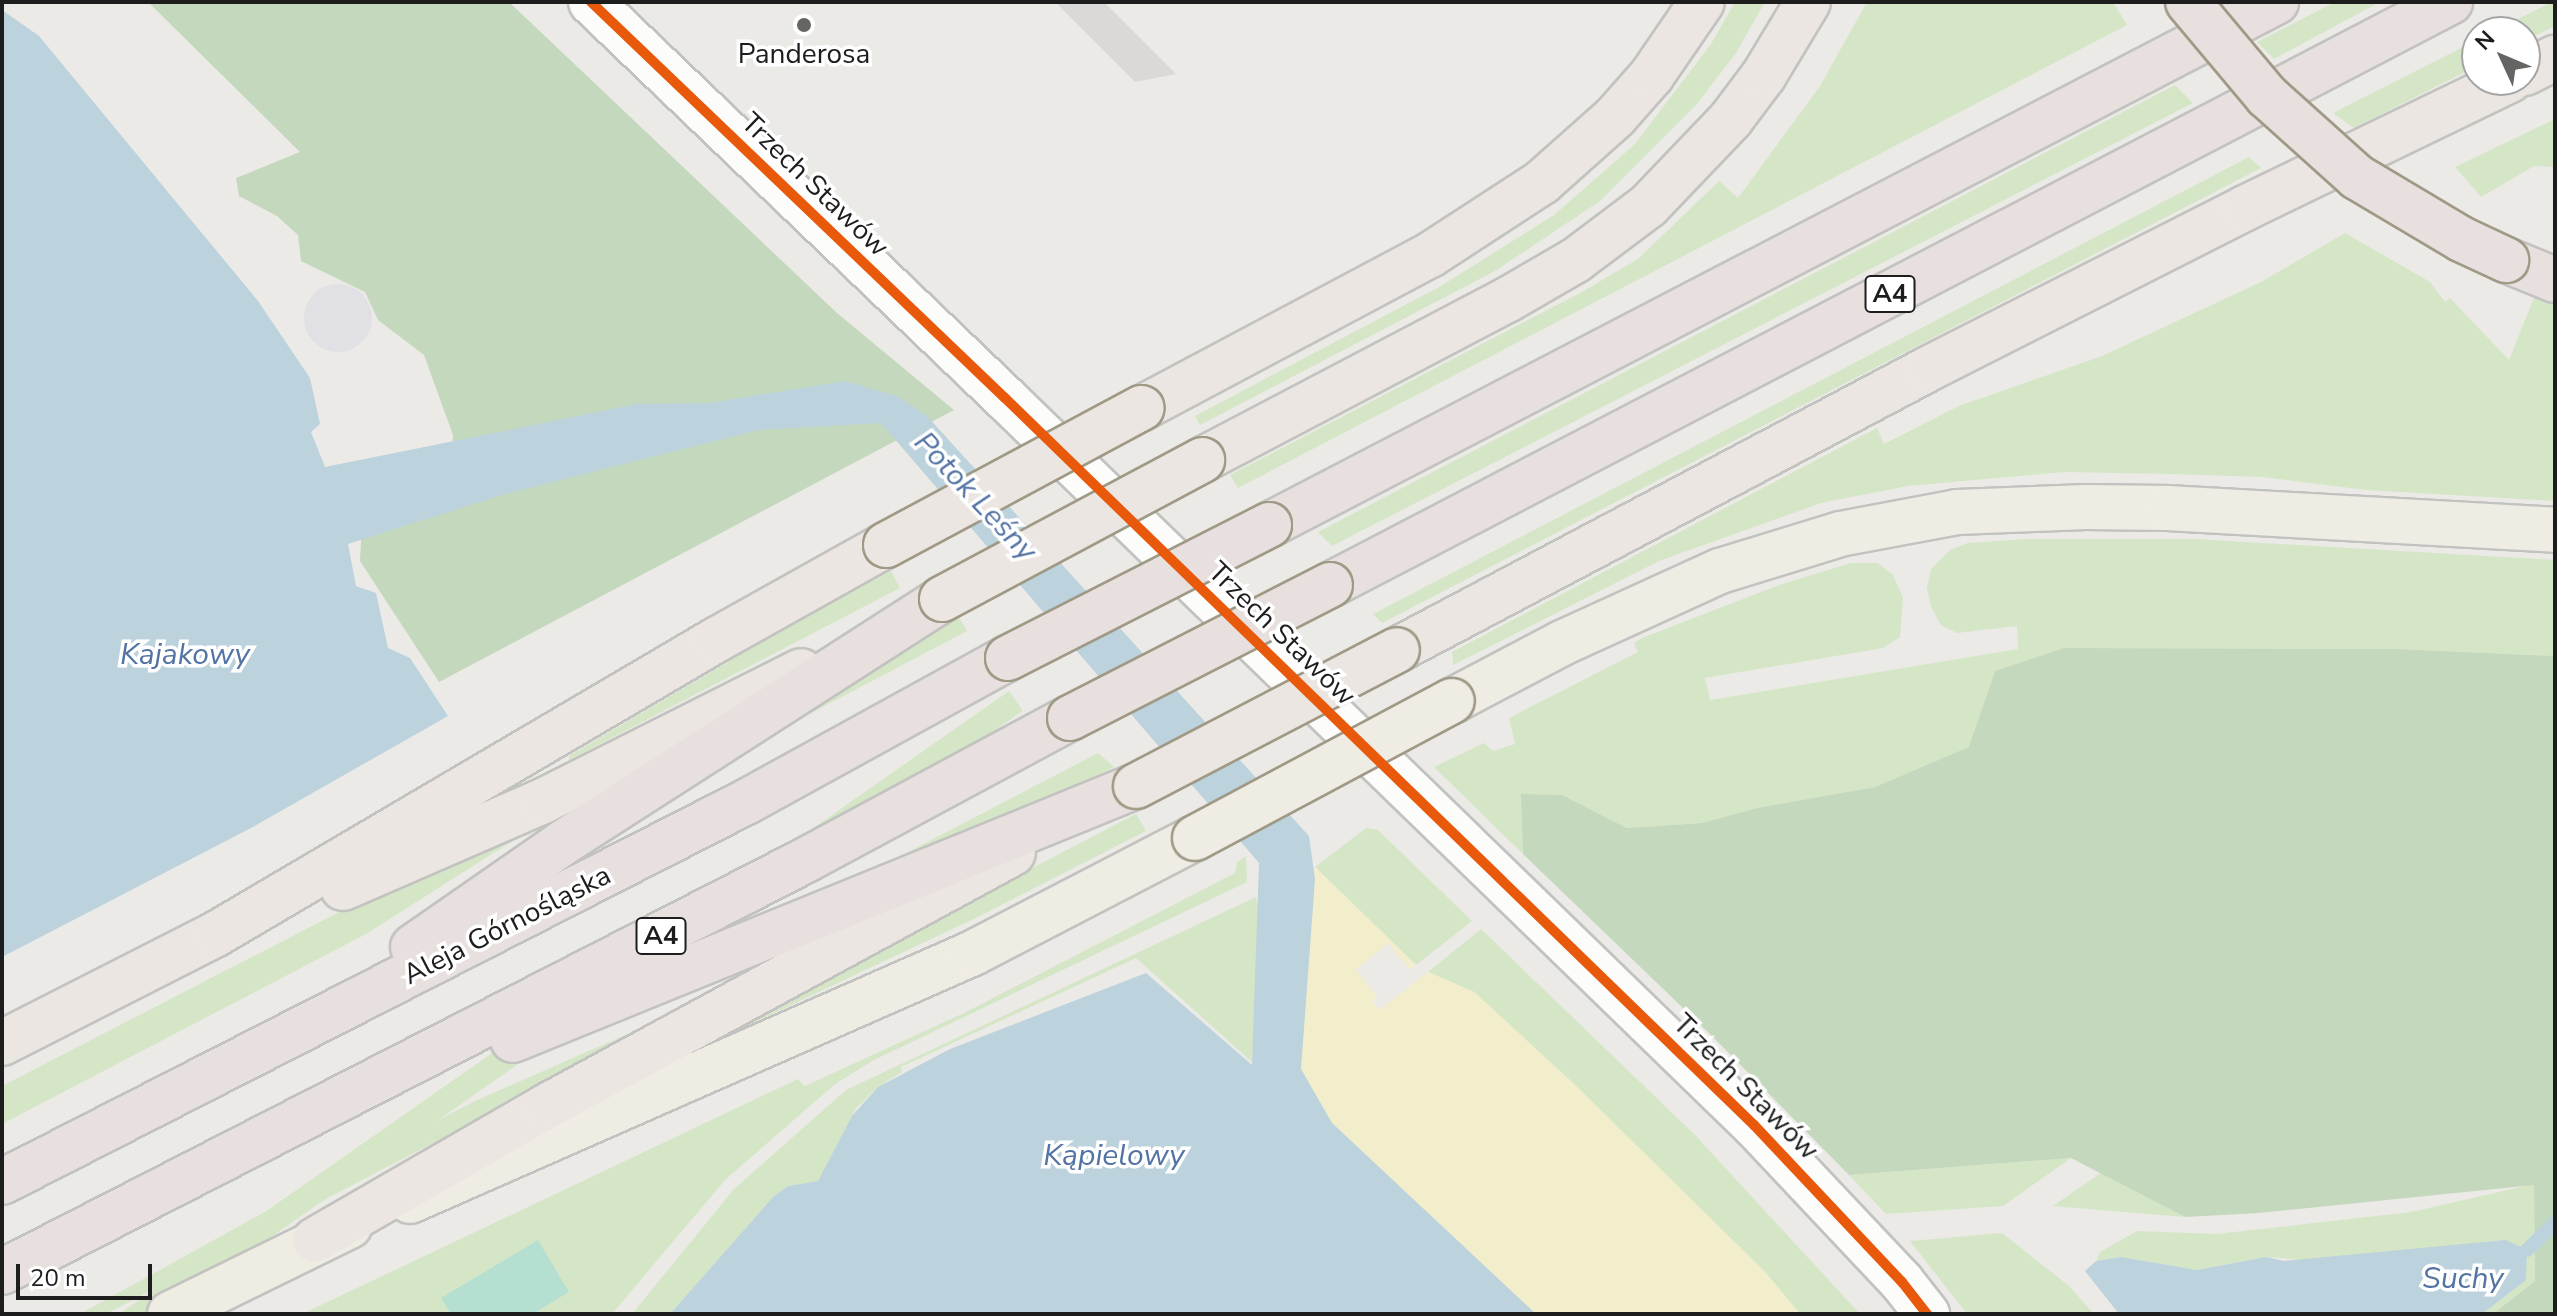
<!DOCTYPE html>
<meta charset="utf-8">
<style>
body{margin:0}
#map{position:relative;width:2557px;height:1316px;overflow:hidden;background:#ebeae6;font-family:"Nunito Sans",sans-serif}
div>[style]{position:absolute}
.residential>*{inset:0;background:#dad9d7}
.grass>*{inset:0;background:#d5e6c7;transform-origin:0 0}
.forest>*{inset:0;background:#c4d8bd}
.sand>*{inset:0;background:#f2eecc}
.pitch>*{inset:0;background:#b5dfd1}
.plaza>*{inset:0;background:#e1e0e4}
.round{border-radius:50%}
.water>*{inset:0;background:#bcd2dc}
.stream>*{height:14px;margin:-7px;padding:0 7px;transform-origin:7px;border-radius:7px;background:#bcd2dc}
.roads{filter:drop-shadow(2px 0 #c2c2c0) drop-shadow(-2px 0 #c2c2c0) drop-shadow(0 2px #c2c2c0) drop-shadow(0 -2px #c2c2c0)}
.minor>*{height:44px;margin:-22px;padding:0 22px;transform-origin:22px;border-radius:22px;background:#fcfcfb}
.primary>*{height:44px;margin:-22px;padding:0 22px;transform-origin:22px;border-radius:22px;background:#efece4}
.trunk>*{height:44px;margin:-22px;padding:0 22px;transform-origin:22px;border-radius:22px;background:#ece6e2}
.motorway>*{height:44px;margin:-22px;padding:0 22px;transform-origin:22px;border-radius:22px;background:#e8dfdf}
.bridges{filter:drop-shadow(2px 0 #9f9985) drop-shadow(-2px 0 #9f9985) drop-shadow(0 2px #9f9985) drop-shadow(0 -2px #9f9985)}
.primary-bridge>*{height:44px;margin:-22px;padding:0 22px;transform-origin:22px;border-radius:22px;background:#efece4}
.trunk-bridge>*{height:44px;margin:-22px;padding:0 22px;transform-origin:22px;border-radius:22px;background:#ece6e2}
.motorway-bridge>*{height:44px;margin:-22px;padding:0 22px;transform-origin:22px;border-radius:22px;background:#e8dfdf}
.cycleway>*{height:10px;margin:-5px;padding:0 5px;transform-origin:5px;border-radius:5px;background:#e8590c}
.dots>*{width:22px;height:22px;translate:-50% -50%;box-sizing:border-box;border:4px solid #fff;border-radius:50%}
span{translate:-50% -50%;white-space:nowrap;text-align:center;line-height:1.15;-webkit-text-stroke:7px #fff;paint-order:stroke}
.shield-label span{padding:2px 6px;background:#fff;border:2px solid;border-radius:6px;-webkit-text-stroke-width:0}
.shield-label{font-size:26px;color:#1d1d1d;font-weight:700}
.poi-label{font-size:28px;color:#1d1d1d}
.street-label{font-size:28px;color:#1d1d1d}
.water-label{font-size:30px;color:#5273a3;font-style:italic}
.frame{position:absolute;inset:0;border:4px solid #1d1d1d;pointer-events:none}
.north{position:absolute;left:2461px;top:16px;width:80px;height:80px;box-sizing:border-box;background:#fff;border:2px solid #a5a5a5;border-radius:50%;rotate:314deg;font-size:22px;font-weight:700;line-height:32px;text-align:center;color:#1d1d1d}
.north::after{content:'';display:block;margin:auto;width:28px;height:36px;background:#656563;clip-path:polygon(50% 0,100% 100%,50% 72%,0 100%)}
.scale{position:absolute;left:16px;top:1264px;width:136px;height:36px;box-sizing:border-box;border:4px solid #1d1d1d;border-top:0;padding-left:10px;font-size:24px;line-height:28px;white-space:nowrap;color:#1d1d1d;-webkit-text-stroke:6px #fff;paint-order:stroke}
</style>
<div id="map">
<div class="residential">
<div style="clip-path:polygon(1055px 2px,1104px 2px,1176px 74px,1135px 82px)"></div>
</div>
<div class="grass">
<div style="clip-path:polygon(1735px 2px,1765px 2px,1736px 53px,1696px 105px,1600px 201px,1495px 271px,1200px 425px,1195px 416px,1441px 286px,1554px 215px,1635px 144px,1711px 44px)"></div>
<div style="clip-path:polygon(1867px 2px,2113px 2px,2127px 25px,1238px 488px,1230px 475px,1580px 293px,1638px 259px,1719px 181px,1738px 198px,1820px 86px)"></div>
<div style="clip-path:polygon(2335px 2px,2380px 2px,2274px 59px,2257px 42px)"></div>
<div style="clip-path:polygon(2552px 2px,2555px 2px,2555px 26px,2525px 41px,2525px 32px,2492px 32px)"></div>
<div style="clip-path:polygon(2477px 40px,2477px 66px,2354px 128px,2333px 113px)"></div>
<div style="clip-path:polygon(2175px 85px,2193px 103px,1332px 546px,1318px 532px)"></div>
<div style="clip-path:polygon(2555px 119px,2555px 167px,2534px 166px,2481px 197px,2455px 167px)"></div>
<div style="clip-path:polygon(2249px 157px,2261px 168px,1382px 623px,1373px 614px)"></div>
<div style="clip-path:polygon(2345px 233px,2430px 282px,2445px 302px,2450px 298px,2509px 360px,2535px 295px,2555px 303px,2555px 501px,2366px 490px,2263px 477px,2170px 474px,2064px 472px,1908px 486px,1821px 503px,1659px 561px,1453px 665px,1452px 652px,1877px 428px,1884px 444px,1959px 406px,2102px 356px,2261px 282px)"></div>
<div style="clip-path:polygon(2026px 539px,2196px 539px,2555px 560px,2555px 656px,2396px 649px,2064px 648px,1995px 671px,1970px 747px,1875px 787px,1757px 808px,1702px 823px,1627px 828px,1562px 795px,1522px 794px,1523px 854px,1434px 767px,1484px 743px,1493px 751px,1515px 744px,1509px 718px,1638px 652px,1634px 643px,1642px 638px,1779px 585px,1851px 563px,1878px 563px,1893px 575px,1903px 598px,1900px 637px,1883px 648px,1705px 678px,1710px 700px,2018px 649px,2017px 626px,1957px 633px,1941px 625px,1931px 607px,1927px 588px,1931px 569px,1950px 550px,1968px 543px)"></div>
<div style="clip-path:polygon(891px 571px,900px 588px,569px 760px,569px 756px,779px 632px)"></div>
<div style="clip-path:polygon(957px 614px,967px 631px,673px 786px)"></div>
<div style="left:1009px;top:691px;width:24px;height:1134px;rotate:55deg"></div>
<div style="clip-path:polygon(1098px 753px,1114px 767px,1056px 798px,749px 935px)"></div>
<div style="clip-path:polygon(607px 781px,366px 934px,2px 1124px,2px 1086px,494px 832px)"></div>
<div style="clip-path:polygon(1136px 814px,1146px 831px,980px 916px,662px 1066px,658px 1063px)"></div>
<div style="clip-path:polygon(1366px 828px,1378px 830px,1472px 921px,1416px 965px,1315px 867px)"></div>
<div style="clip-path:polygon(1246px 856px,1247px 882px,874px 1060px,835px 1084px,725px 1180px,612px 1314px,533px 1314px,569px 1292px,442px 1298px,451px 1314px,302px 1314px,798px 1079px,805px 1086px,964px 1013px,1235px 873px,1237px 862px)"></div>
<div style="clip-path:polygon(1256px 897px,1261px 924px,1252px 1062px,1136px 958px,901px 1067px,902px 1072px,878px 1087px,857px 1107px,818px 1181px,788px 1186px,774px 1196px,670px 1314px,632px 1314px,734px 1189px,846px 1090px)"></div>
<div style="clip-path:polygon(1481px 929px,1695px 1135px,1860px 1314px,1800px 1314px,1765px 1272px,1574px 1084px,1474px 992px,1428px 972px)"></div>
<div style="clip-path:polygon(650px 1024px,653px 1026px,649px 1030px,106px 1314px,80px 1314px,330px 1176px,475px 1101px)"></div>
<div style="clip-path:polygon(2071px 1158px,2003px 1206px,1886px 1214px,1849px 1175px)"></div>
<div style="clip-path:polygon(2101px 1173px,2185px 1217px,2053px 1206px)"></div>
<div style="clip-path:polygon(2534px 1184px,2535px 1281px,2493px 1314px,2482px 1314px,2526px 1279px,2266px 1257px,2197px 1270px,2121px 1257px,2096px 1261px,2100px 1252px,2137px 1231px,2217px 1234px,2411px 1212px)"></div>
<div style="clip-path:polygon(2002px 1233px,2069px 1286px,2094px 1314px,1967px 1314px,1910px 1241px)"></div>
</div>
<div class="forest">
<div style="clip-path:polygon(148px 2px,509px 2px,837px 313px,954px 410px,439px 682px,360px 561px,362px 521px,450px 502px,453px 435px,424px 355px,378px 320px,365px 292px,301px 261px,298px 235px,277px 216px,239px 196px,236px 178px,300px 152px)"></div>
<div style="clip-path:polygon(2064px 648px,2396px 649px,2555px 656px,2555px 1314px,2493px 1314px,2535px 1281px,2534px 1185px,2259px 1213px,2185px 1217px,2071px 1158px,1849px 1175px,1711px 1035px,1523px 854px,1521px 794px,1562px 795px,1627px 828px,1702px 823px,1757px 808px,1875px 787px,1969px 747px,1995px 671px)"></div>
</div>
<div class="sand">
<div style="clip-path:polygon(1315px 867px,1416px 965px,1409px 969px,1388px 943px,1356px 970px,1377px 997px,1372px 1001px,1380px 1010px,1428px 972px,1474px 992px,1574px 1084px,1765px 1272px,1800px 1314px,1536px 1314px,1499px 1281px,1332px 1123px,1300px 1069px)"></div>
</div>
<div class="pitch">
<div style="clip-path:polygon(538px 1240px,569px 1292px,533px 1314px,451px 1314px,441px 1298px)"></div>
</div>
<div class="plaza">
<div class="round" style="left:304px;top:284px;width:68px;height:68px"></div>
</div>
<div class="water">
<div style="clip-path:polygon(2px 10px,39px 36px,258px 301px,310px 378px,320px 424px,311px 432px,325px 467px,637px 404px,709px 403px,845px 381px,897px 396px,926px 415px,1309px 836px,1315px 879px,1301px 1069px,1332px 1123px,1536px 1314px,670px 1314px,774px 1196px,788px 1186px,818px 1181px,852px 1116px,878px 1087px,950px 1049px,1146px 973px,1252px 1065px,1259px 863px,881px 423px,759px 430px,505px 494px,348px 544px,356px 586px,376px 593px,388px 648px,410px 658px,448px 716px,251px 828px,2px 957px)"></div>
<div style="clip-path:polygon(2506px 1240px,2527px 1250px,2526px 1280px,2482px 1314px,2119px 1314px,2085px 1271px,2096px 1261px,2121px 1257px,2197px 1270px,2266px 1257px,2284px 1261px)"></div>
</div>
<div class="stream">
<div style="left:2527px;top:1250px;width:39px;rotate:-44deg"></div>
</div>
<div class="roads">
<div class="minor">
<div style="left:591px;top:2px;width:573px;rotate:43.73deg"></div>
<div style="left:1005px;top:398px;width:1044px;rotate:44.15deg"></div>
<div style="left:1754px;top:1125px;width:216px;rotate:46.7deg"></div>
<div style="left:1902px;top:1282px;width:41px;rotate:52deg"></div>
</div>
<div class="primary">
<div style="left:1452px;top:701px;width:124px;rotate:-27.8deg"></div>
<div style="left:1562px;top:643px;width:174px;rotate:-24.5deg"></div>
<div style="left:1720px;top:571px;width:126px;rotate:-17.1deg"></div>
<div style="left:1840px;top:534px;width:119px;rotate:-10.6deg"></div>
<div style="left:1957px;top:512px;width:129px;rotate:-2.2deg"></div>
<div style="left:2086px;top:507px;width:81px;rotate:0.7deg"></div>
<div style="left:2167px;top:508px;width:389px;rotate:3.2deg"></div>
<div style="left:410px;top:1201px;width:615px;rotate:-23.77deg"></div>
<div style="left:973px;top:953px;width:250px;rotate:-27.4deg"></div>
<div style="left:170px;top:1314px;width:200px;rotate:-26.1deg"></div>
</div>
<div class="trunk">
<div style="left:2525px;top:73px;width:34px;rotate:-27deg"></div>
<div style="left:1142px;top:408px;width:326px;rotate:-28deg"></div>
<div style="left:1430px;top:255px;width:134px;rotate:-33.1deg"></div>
<div style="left:1542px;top:182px;width:98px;rotate:-41.7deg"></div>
<div style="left:1615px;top:117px;width:56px;rotate:-48.6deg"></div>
<div style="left:1652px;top:75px;width:88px;rotate:-55.6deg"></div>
<div style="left:1202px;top:460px;width:344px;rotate:-27.7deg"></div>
<div style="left:1507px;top:300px;width:80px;rotate:-30.1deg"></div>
<div style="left:1576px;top:260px;width:90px;rotate:-36.9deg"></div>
<div style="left:1648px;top:206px;width:120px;rotate:-46.3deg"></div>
<div style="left:1731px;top:119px;width:55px;rotate:-53.1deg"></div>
<div style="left:1764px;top:75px;width:85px;rotate:-58.9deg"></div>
<div style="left:1397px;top:650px;width:603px;rotate:-27.88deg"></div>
<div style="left:1930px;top:368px;width:353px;rotate:-26.9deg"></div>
<div style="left:2245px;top:208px;width:294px;rotate:-25.8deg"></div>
<div style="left:343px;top:888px;width:218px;rotate:-23.5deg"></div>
<div style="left:543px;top:801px;width:289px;rotate:-26.7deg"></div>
<div style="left:2px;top:1043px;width:240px;rotate:-27deg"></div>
<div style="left:216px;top:934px;width:580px;rotate:-30.46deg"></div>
<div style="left:716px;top:640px;width:195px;rotate:-29.2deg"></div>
<div style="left:315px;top:1240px;width:268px;rotate:-30deg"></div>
<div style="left:547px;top:1106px;width:530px;rotate:-28.5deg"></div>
</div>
<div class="motorway">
<div style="left:2506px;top:260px;width:53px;rotate:22.2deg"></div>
<div style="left:1269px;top:525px;width:1135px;rotate:-27.45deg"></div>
<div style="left:1330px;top:585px;width:1263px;rotate:-27.5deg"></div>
<div style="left:413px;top:947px;width:180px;rotate:-34.8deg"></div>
<div style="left:561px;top:844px;width:453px;rotate:-32.7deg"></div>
<div style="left:513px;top:1040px;width:673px;rotate:-22.18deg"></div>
<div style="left:2px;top:1182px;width:835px;rotate:-27.06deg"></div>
<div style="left:746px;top:802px;width:299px;rotate:-28.8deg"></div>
<div style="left:2px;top:1272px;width:903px;rotate:-27.13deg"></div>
<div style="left:806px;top:860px;width:300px;rotate:-28.3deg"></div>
</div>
</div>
<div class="bridges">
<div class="primary-bridge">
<div style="left:1195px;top:838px;width:291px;rotate:-28.1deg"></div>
</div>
<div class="trunk-bridge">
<div style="left:886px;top:545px;width:290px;rotate:-28.2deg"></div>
<div style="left:942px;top:599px;width:295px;rotate:-28.1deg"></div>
<div style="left:1136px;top:786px;width:294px;rotate:-27.5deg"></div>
</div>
<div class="motorway-bridge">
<div style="left:2188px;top:2px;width:123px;rotate:50deg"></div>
<div style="left:2267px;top:96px;width:121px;rotate:42deg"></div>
<div style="left:2357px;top:177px;width:121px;rotate:30.8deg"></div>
<div style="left:2461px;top:239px;width:50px;rotate:25deg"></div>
<div style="left:1008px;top:658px;width:293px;rotate:-27deg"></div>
<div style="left:1070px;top:718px;width:292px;rotate:-27.1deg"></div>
</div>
</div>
<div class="cycleway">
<div style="left:591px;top:2px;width:573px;rotate:43.73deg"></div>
<div style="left:1005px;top:398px;width:1044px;rotate:44.15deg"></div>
<div style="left:1754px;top:1125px;width:216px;rotate:46.7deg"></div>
<div style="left:1902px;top:1282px;width:41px;rotate:52deg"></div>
</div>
<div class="dots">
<div style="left:804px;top:25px;background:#656563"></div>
</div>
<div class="shield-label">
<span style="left:1890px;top:294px">A4</span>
<span style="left:661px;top:936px">A4</span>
</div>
<div class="poi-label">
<span style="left:804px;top:54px">Panderosa</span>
</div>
<div class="street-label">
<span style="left:815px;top:185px;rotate:44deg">Trzech Stawów</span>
<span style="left:1282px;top:634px;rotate:44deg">Trzech Stawów</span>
<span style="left:507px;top:925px;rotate:-27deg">Aleja Górnośląska</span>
<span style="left:1746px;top:1087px;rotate:45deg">Trzech Stawów</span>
</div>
<div class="water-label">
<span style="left:975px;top:497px;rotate:47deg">Potok Leśny</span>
<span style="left:185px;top:655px">Kajakowy</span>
<span style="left:1114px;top:1156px">Kąpielowy</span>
<span style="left:2463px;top:1279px">Suchy</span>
</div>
<div class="frame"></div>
<div class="north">N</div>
<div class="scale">20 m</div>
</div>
